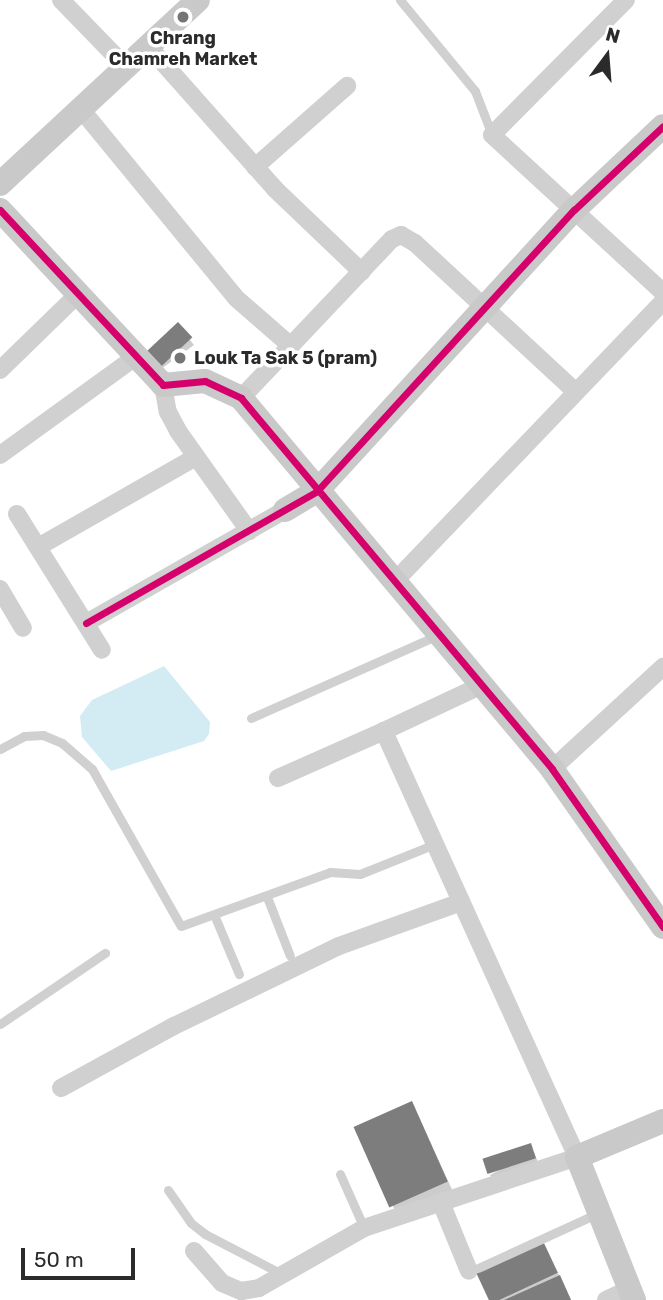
<!DOCTYPE html>
<style>
body{margin:0}
#map{position:relative;width:663px;height:1300px;overflow:hidden;background:#fff;font-family:Rubik,sans-serif}
div>[style]{position:absolute}
.water>*{inset:0;background:#d3ebf2}
.shadow>*{inset:0;background:#0003}
.building>*{inset:0;background:#7d7d7d;transform-origin:0 0}
.lane>*{height:9px;margin:-4.5px;padding:0 4.5px;transform-origin:4.5px;border-radius:4.5px;background:#d0d0d0}
.street>*{height:18px;margin:-9px;padding:0 9px;transform-origin:9px;border-radius:9px;background:#d0d0d0}
.secondary>*{height:24px;margin:-12px;padding:0 12px;transform-origin:12px;border-radius:12px;background:#c9c9c9}
.cycleway>*{height:7px;margin:-3.5px;padding:0 3.5px;transform-origin:3.5px;border-radius:3.5px;background:#d6006c}
.dots>*{width:19px;height:19px;translate:-50% -50%;box-sizing:border-box;border:4px solid #fff;border-radius:50%}
span{translate:-50% -50%;white-space:nowrap;text-align:center;line-height:1.15;-webkit-text-stroke:7px #fff;paint-order:stroke}
.poi-label{font-size:18px;color:#2b2b2b;font-weight:700}
.left{translate:0 -50%;text-align:left}
.north{position:absolute;left:572px;top:21px;width:70px;height:70px;-webkit-text-stroke:5px #fff;paint-order:stroke;rotate:16deg;font-size:19px;font-weight:700;line-height:28px;text-align:center;color:#2b2b2b}
.north::after{content:'';display:block;margin:auto;width:24px;height:32px;background:#2b2b2b;clip-path:polygon(50% 0,100% 100%,50% 72%,0 100%)}
.scale{position:absolute;left:21px;top:1248px;width:114px;height:32px;box-sizing:border-box;border:4px solid #2b2b2b;border-top:0;padding-left:9px;font-size:21px;line-height:24px;white-space:nowrap;color:#2b2b2b;-webkit-text-stroke:5px #fff;paint-order:stroke}
</style>
<div id="map">
<div class="water">
<div style="clip-path:polygon(164px 666px,210px 722px,209px 734px,204px 741px,111px 771px,82px 737px,80px 716px,92px 700px)"></div>
</div>
<div class="shadow">
<div style="clip-path:polygon(178px 325px,194px 345px,161px 369px,149px 353px)"></div>
<div style="clip-path:polygon(419px 1118px,455px 1196px,400px 1221px,356px 1128px)"></div>
<div style="clip-path:polygon(534px 1152px,539px 1165px,494px 1182px,490px 1175px)"></div>
<div style="clip-path:polygon(549px 1254px,571px 1300px,491px 1300px,478px 1273px)"></div>
</div>
<div class="building">
<div style="left:178px;top:322px;width:21px;height:42px;rotate:47deg"></div>
<div style="left:412px;top:1101px;width:88px;height:64px;rotate:66deg"></div>
<div style="left:531px;top:1143px;width:16px;height:51px;rotate:72deg"></div>
<div style="left:543px;top:1241px;width:35px;height:74px;rotate:65deg"></div>
<div style="clip-path:polygon(560px 1275px,571px 1300px,504px 1300px)"></div>
</div>
<div class="lane">
<div style="left:400px;top:0;width:118px;rotate:50.5deg"></div>
<div style="left:475px;top:91px;width:47px;rotate:68.9deg"></div>
<div style="left:251px;top:718px;width:205px;rotate:-23.9deg"></div>
<div style="left:0;top:749px;width:27px;rotate:-28deg"></div>
<div style="left:24px;top:736px;width:19px;rotate:-3deg"></div>
<div style="left:43px;top:735px;width:21px;rotate:23deg"></div>
<div style="left:62px;top:743px;width:40px;rotate:41deg"></div>
<div style="left:92px;top:769px;width:180px;rotate:60.5deg"></div>
<div style="left:181px;top:926px;width:158px;rotate:-19.9deg"></div>
<div style="left:330px;top:872px;width:30px;rotate:4deg"></div>
<div style="left:360px;top:874px;width:81px;rotate:-21.8deg"></div>
<div style="left:267px;top:897px;width:63px;rotate:68.7deg"></div>
<div style="left:215px;top:917px;width:62px;rotate:67.2deg"></div>
<div style="left:0;top:1024px;width:127px;rotate:-34.1deg"></div>
<div style="left:340px;top:1174px;width:59px;rotate:66deg"></div>
<div style="left:168px;top:1190px;width:40px;rotate:55.1deg"></div>
<div style="left:191px;top:1223px;width:18px;rotate:38deg"></div>
<div style="left:205px;top:1234px;width:87px;rotate:27.5deg"></div>
<div style="left:478px;top:1268px;width:132px;rotate:-24.6deg"></div>
</div>
<div class="street">
<div style="left:61px;top:0;width:92px;rotate:45.9deg"></div>
<div style="left:626px;top:0;width:190px;rotate:134.8deg"></div>
<div style="left:492px;top:135px;width:232px;rotate:42.6deg"></div>
<div style="left:149px;top:47px;width:190px;rotate:48.4deg"></div>
<div style="left:275px;top:189px;width:120px;rotate:43.7deg"></div>
<div style="left:80px;top:108px;width:247px;rotate:50.6deg"></div>
<div style="left:237px;top:299px;width:72px;rotate:41deg"></div>
<div style="left:255px;top:167px;width:123px;rotate:-41.4deg"></div>
<div style="left:0;top:370px;width:107px;rotate:-44.2deg"></div>
<div style="left:163px;top:385px;width:27px;rotate:80deg"></div>
<div style="left:168px;top:412px;width:21px;rotate:62deg"></div>
<div style="left:178px;top:431px;width:123px;rotate:54.6deg"></div>
<div style="left:241px;top:398px;width:219px;rotate:-46.5deg"></div>
<div style="left:392px;top:239px;width:10px;rotate:-24deg"></div>
<div style="left:401px;top:235px;width:16px;rotate:30deg"></div>
<div style="left:415px;top:243px;width:218px;rotate:42.8deg"></div>
<div style="left:0;top:455px;width:165px;rotate:-35.9deg"></div>
<div style="left:17px;top:514px;width:160px;rotate:58deg"></div>
<div style="left:38px;top:547px;width:182px;rotate:-29.7deg"></div>
<div style="left:395px;top:581px;width:387px;rotate:-46.2deg"></div>
<div style="left:0;top:589px;width:45px;rotate:59.5deg"></div>
<div style="left:86px;top:623px;width:229px;rotate:-29.6deg"></div>
<div style="left:552px;top:769px;width:151px;rotate:-42.6deg"></div>
<div style="left:278px;top:778px;width:116px;rotate:-23.9deg"></div>
<div style="left:61px;top:1088px;width:129px;rotate:-28.8deg"></div>
<div style="left:174px;top:1026px;width:183px;rotate:-25.9deg"></div>
<div style="left:339px;top:946px;width:130px;rotate:-19.8deg"></div>
<div style="left:442px;top:1205px;width:71px;rotate:67.8deg"></div>
<div style="left:194px;top:1251px;width:43px;rotate:48.8deg"></div>
<div style="left:222px;top:1283px;width:21px;rotate:23deg"></div>
<div style="left:241px;top:1291px;width:18px;rotate:-9deg"></div>
<div style="left:259px;top:1288px;width:121px;rotate:-29.7deg"></div>
<div style="left:364px;top:1228px;width:225px;rotate:-18.4deg"></div>
<div style="left:577px;top:1157px;width:468px;rotate:-114.4deg"></div>
<div style="left:384px;top:731px;width:108px;rotate:-25.1deg"></div>
<div style="left:606px;top:1300px;width:26px;rotate:-25deg"></div>
</div>
<div class="secondary">
<div style="left:0;top:184px;width:270px;rotate:-42.9deg"></div>
<div style="left:0;top:210px;width:239px;rotate:47deg"></div>
<div style="left:163px;top:385px;width:42px;rotate:-5.4deg"></div>
<div style="left:205px;top:381px;width:40px;rotate:25deg"></div>
<div style="left:241px;top:398px;width:484px;rotate:50deg"></div>
<div style="left:552px;top:769px;width:193px;rotate:54.9deg"></div>
<div style="left:285px;top:510px;width:37px;rotate:-31deg"></div>
<div style="left:317px;top:491px;width:381px;rotate:-47.6deg"></div>
<div style="left:574px;top:210px;width:122px;rotate:-43.3deg"></div>
<div style="left:634px;top:1300px;width:154px;rotate:-111.7deg"></div>
<div style="left:577px;top:1157px;width:93px;rotate:-22.7deg"></div>
</div>
<div class="cycleway">
<div style="left:0;top:210px;width:239px;rotate:47deg"></div>
<div style="left:163px;top:385px;width:42px;rotate:-5.4deg"></div>
<div style="left:205px;top:381px;width:40px;rotate:25deg"></div>
<div style="left:241px;top:398px;width:484px;rotate:50deg"></div>
<div style="left:552px;top:769px;width:193px;rotate:54.9deg"></div>
<div style="left:86px;top:623px;width:266px;rotate:-29.7deg"></div>
<div style="left:317px;top:491px;width:381px;rotate:-47.6deg"></div>
<div style="left:574px;top:210px;width:122px;rotate:-43.3deg"></div>
</div>
<div class="dots">
<div style="left:183px;top:17px;background:#757575"></div>
<div style="left:180px;top:358px;background:#757575"></div>
</div>
<div class="poi-label">
<span style="left:183px;top:49px">Chrang<br>Chamreh Market</span>
<span class="left" style="left:194px;top:358px">Louk Ta Sak 5 (pram)</span>
</div>
<div class="north">N</div>
<div class="scale">50 m</div>
</div>
